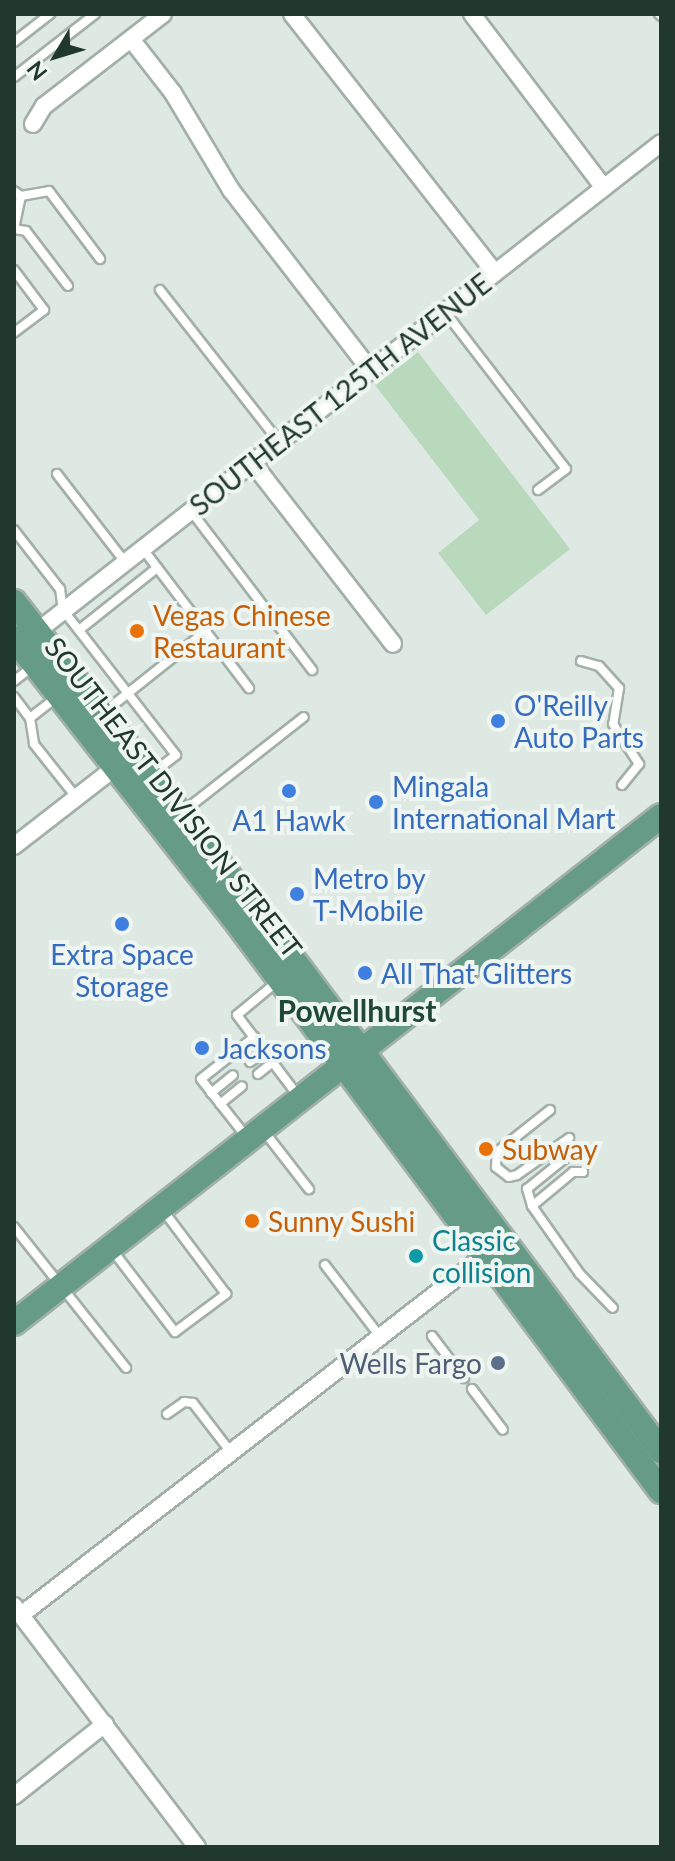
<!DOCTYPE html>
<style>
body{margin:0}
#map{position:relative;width:675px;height:1861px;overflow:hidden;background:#dfe9e3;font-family:Lato,sans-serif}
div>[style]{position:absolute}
.green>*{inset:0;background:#b9d9bd}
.roads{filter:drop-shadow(2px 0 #a2b0a9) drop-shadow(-2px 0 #a2b0a9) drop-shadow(0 2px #a2b0a9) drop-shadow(0 -2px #a2b0a9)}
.lane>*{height:8px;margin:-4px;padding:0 4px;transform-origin:4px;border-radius:4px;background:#fff}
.street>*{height:16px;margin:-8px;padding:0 8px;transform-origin:8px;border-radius:8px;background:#fff}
.primary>*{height:24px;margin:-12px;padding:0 12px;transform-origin:12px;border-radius:12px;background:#669c87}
.dots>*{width:22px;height:22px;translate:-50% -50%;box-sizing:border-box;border:4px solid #eff6f2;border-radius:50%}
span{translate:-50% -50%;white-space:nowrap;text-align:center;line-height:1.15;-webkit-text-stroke:8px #eff6f2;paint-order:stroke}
.street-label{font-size:28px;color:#21382f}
.food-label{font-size:28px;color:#c56008}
.left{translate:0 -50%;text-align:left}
.shop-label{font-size:28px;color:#366cbe}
.culture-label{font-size:28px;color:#0d838f}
.service-label{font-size:28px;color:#4e5e75}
.right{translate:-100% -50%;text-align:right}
.neighbourhood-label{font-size:30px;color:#1f4838;font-weight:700}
.frame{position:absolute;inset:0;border:16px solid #21382f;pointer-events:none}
.north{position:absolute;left:16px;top:16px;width:80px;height:80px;-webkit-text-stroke:6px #eff6f2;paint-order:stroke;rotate:232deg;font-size:22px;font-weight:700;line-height:32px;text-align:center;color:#21382f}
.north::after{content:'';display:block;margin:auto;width:28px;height:36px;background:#21382f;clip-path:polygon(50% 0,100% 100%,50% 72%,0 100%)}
</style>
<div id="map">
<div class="green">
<div style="clip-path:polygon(418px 352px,570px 549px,486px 615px,438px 553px,479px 520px,375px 385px)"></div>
</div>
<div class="roads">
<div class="lane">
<div style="left:659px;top:14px;width:3px;rotate:45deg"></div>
<div style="left:14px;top:42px;width:46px;rotate:-37.9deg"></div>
<div style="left:14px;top:77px;width:103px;rotate:-37.9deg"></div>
<div style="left:14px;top:191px;width:9px;rotate:36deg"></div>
<div style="left:21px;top:196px;width:28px;rotate:-10deg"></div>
<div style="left:49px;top:191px;width:85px;rotate:53.1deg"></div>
<div style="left:21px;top:196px;width:34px;rotate:102deg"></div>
<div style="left:14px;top:229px;width:12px;rotate:9deg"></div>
<div style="left:26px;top:231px;width:69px;rotate:52.6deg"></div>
<div style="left:14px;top:270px;width:50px;rotate:53.1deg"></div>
<div style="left:44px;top:310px;width:38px;rotate:143deg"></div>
<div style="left:160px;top:290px;width:193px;rotate:51.9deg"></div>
<div style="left:445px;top:312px;width:198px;rotate:52.4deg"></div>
<div style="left:566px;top:469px;width:35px;rotate:143deg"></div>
<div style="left:57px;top:474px;width:111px;rotate:52.3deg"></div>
<div style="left:191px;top:511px;width:200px;rotate:52.7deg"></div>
<div style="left:14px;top:530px;width:75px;rotate:52.1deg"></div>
<div style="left:60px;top:589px;width:21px;rotate:82deg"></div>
<div style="left:63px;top:610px;width:184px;rotate:52.1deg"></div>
<div style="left:176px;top:755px;width:31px;rotate:142deg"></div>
<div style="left:143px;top:549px;width:175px;rotate:52.7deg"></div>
<div style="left:79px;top:630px;width:100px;rotate:-38.5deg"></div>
<div style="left:581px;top:661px;width:19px;rotate:16deg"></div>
<div style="left:599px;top:666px;width:30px;rotate:48deg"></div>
<div style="left:619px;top:688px;width:36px;rotate:99deg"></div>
<div style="left:613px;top:724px;width:48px;rotate:57deg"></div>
<div style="left:639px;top:764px;width:27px;rotate:129deg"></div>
<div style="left:14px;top:681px;width:23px;rotate:-38deg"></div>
<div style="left:14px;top:697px;width:26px;rotate:53deg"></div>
<div style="left:30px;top:718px;width:26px;rotate:81deg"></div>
<div style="left:34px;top:744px;width:68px;rotate:51.6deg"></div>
<div style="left:103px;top:713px;width:132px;rotate:-38.5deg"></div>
<div style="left:30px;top:718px;width:36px;rotate:-38deg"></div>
<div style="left:184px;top:811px;width:152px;rotate:-38.1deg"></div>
<div style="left:278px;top:981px;width:53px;rotate:140.3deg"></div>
<div style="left:237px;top:1015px;width:101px;rotate:53deg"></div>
<div style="left:250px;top:1062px;width:19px;rotate:-36deg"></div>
<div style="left:258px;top:1074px;width:19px;rotate:-39deg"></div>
<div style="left:211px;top:1093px;width:28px;rotate:-39deg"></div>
<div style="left:220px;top:1104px;width:28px;rotate:-39deg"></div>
<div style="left:550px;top:1110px;width:68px;rotate:141.6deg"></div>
<div style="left:497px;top:1152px;width:15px;rotate:94deg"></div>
<div style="left:496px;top:1167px;width:16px;rotate:38deg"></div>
<div style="left:509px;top:1177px;width:8px;rotate:-14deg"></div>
<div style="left:517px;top:1175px;width:64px;rotate:-35.4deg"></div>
<div style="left:263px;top:1130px;width:75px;rotate:52.1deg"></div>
<div style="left:248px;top:1139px;width:76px;rotate:-128.1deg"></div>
<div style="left:201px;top:1079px;width:68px;rotate:-38.4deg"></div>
<div style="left:583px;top:1172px;width:10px;rotate:180deg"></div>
<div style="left:573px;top:1172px;width:53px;rotate:140.3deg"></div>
<div style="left:532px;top:1206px;width:83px;rotate:54.8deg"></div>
<div style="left:580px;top:1274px;width:47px;rotate:45.9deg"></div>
<div style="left:532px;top:1206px;width:18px;rotate:-106deg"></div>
<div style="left:527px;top:1189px;width:60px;rotate:-39deg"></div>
<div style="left:14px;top:1227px;width:180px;rotate:51.5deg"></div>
<div style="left:113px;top:1251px;width:102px;rotate:52.6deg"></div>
<div style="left:175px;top:1332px;width:64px;rotate:-36.7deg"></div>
<div style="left:226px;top:1294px;width:105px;rotate:-126.9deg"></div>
<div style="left:325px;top:1265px;width:88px;rotate:52.4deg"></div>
<div style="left:432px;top:1336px;width:53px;rotate:52.7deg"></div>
<div style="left:472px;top:1389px;width:51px;rotate:52.9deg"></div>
<div style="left:167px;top:1414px;width:21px;rotate:-35deg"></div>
<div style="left:184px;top:1402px;width:9px;rotate:6deg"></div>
<div style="left:193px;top:1403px;width:61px;rotate:52.4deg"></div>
</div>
<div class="street">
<div style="left:292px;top:14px;width:329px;rotate:51.9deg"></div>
<div style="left:472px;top:14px;width:218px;rotate:52.8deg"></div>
<div style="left:131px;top:39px;width:68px;rotate:52.1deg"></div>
<div style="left:173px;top:93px;width:113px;rotate:59.1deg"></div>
<div style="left:231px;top:190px;width:227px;rotate:52.3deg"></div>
<div style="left:33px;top:124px;width:21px;rotate:-59deg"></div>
<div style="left:44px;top:106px;width:150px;rotate:-37.7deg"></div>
<div style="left:252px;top:462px;width:230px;rotate:52.2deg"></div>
<div style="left:30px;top:637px;width:801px;rotate:-38.06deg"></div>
<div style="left:14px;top:846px;width:129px;rotate:-37.8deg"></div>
<div style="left:14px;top:1606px;width:303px;rotate:52.8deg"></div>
<div style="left:21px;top:1615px;width:594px;rotate:-37.76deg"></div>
<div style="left:14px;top:1796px;width:116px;rotate:-38.4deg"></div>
</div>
<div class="primary">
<div style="left:14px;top:602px;width:422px;rotate:51.9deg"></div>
<div style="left:274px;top:934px;width:646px;rotate:53.18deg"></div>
<div style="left:14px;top:638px;width:355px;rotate:51.9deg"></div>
<div style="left:233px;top:917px;width:716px;rotate:53.29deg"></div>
<div style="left:14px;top:1323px;width:822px;rotate:-38.08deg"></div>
</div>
</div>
<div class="dots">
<div style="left:137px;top:631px;background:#e8710a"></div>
<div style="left:498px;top:721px;background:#3f7fe0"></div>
<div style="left:289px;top:791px;background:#3f7fe0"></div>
<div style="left:376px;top:802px;background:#3f7fe0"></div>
<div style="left:297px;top:894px;background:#3f7fe0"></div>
<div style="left:122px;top:924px;background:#3f7fe0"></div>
<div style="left:365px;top:973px;background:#3f7fe0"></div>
<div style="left:202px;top:1048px;background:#3f7fe0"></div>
<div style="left:486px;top:1149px;background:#e8710a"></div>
<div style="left:252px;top:1221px;background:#e8710a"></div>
<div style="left:416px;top:1256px;background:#0f9aa8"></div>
<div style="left:498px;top:1363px;background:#5c6f8a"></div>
</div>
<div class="street-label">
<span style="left:340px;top:394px;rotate:-38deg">SOUTHEAST 125TH AVENUE</span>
<span style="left:174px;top:797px;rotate:52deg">SOUTHEAST DIVISION STREET</span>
</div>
<div class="food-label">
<span class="left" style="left:153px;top:631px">Vegas Chinese<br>Restaurant</span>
<span class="left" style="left:502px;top:1149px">Subway</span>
<span class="left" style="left:268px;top:1221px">Sunny Sushi</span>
</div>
<div class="shop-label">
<span class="left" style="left:514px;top:721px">O'Reilly<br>Auto Parts</span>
<span class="left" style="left:392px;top:802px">Mingala<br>International Mart</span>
<span style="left:289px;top:820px">A1 Hawk</span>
<span class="left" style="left:313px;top:894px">Metro by<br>T-Mobile</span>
<span style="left:122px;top:970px">Extra Space<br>Storage</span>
<span class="left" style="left:381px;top:973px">All That Glitters</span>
<span class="left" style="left:218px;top:1048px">Jacksons</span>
</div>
<div class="culture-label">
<span class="left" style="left:432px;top:1256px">Classic<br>collision</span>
</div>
<div class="service-label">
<span class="right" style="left:482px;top:1363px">Wells Fargo</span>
</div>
<div class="neighbourhood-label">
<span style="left:357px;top:1010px">Powellhurst</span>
</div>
<div class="frame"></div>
<div class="north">N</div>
</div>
